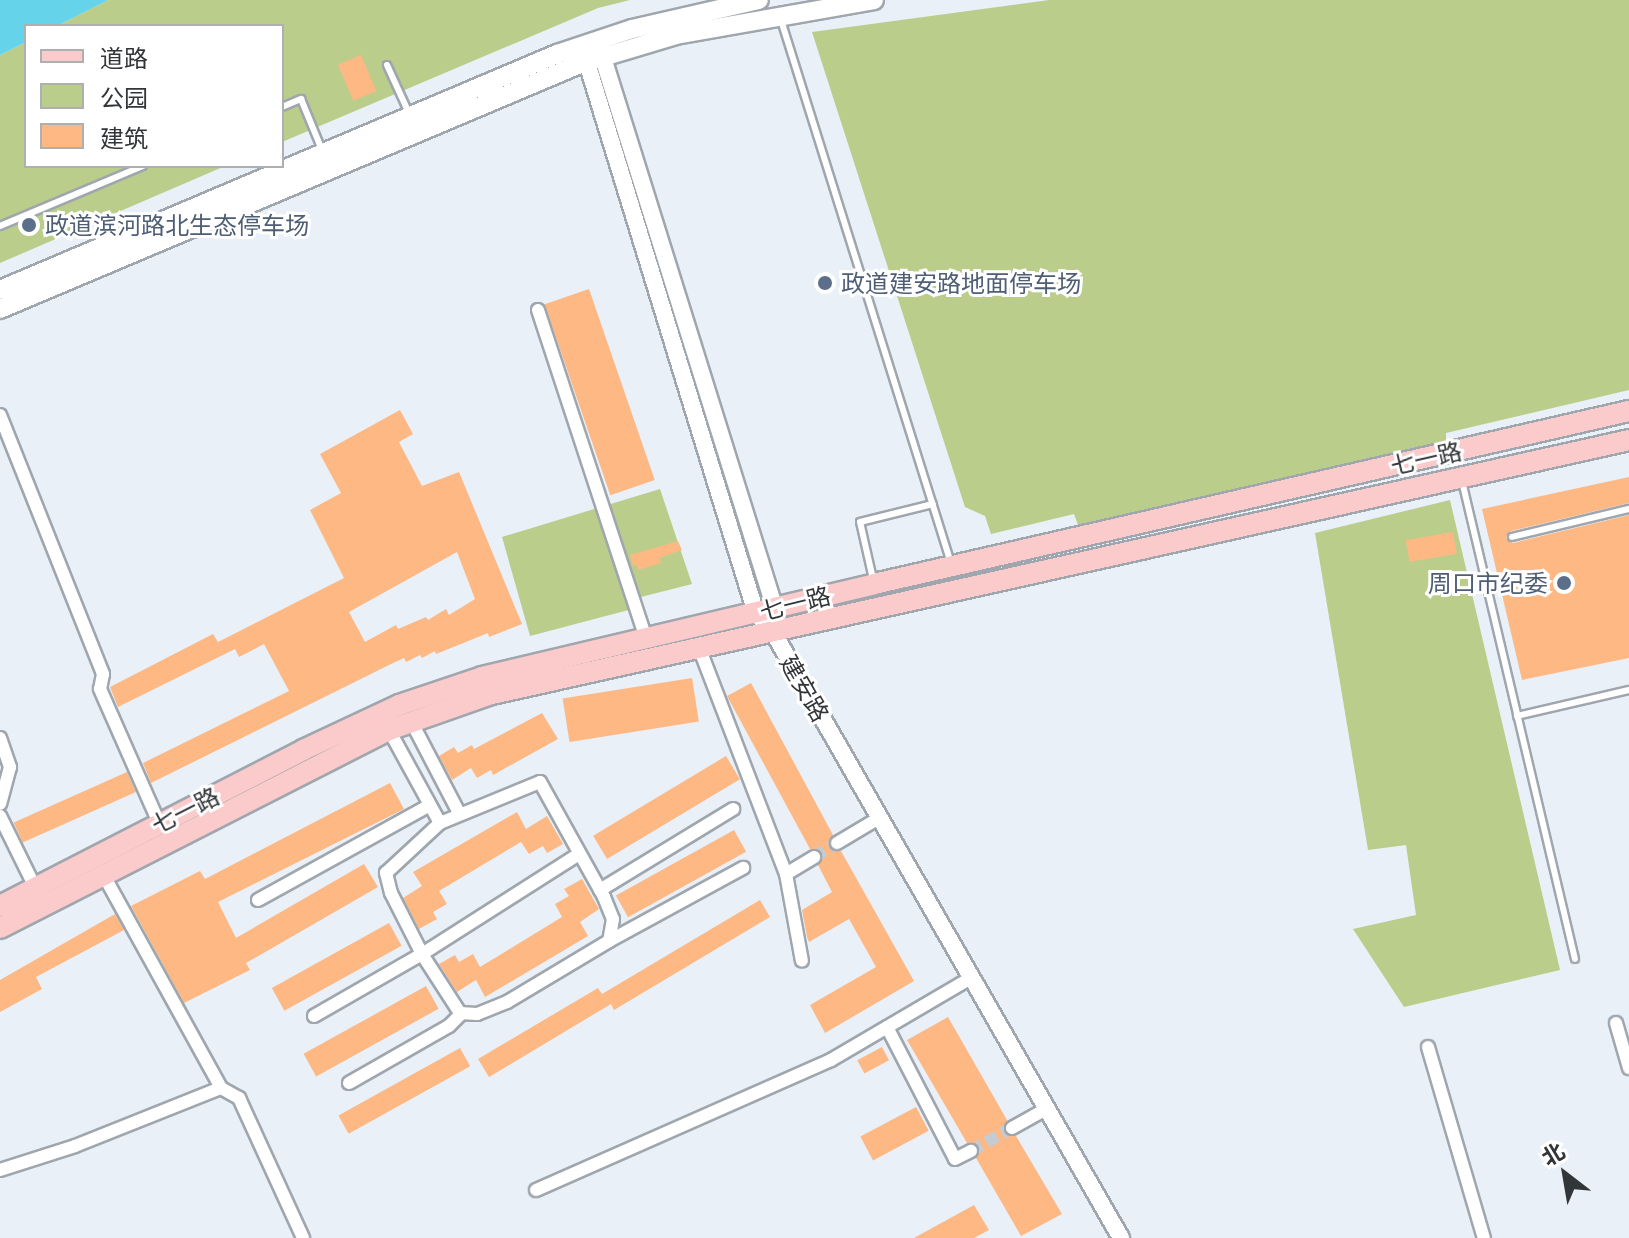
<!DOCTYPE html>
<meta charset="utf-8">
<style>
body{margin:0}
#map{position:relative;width:1629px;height:1238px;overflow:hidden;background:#e9f0f8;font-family:"Open Sans","Noto Sans SC",sans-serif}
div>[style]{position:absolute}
.green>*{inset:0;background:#bacd8a}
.water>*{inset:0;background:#65d4eb}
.building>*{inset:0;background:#feb884;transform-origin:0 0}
.minor-tunnel>*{height:12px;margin-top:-6px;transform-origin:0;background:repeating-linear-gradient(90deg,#c5cbd2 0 12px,transparent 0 18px)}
.roads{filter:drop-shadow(2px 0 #9fa6ad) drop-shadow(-2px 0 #9fa6ad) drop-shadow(0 2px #9fa6ad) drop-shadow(0 -2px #9fa6ad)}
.service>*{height:6px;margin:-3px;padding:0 3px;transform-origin:3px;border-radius:3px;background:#fff}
.minor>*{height:12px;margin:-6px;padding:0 6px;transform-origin:6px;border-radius:6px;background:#fff}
.tertiary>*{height:16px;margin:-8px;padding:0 8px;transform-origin:8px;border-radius:8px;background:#fff}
.secondary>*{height:18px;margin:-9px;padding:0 9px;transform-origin:9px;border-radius:9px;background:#fff}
.primary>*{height:20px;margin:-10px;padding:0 10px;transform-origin:10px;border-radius:10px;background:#fbcaca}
.dots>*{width:22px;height:22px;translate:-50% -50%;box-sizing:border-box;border:4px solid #fff;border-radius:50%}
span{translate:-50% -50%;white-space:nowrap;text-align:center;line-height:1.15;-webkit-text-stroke:6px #fff;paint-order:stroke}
.service-label{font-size:24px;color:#4e5e75}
.left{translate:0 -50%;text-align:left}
.right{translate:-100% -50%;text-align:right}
.street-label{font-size:24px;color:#333639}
.legend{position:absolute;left:24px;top:24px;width:260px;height:144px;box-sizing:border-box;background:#fff;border:2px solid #adafb0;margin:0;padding:10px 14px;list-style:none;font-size:24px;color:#333639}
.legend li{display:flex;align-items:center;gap:16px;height:40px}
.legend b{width:40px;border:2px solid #adafb0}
.north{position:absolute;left:1525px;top:1134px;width:80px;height:80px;-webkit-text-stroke:6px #fff;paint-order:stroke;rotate:329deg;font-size:22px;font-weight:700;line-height:32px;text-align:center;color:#333639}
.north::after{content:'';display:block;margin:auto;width:28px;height:36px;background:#333639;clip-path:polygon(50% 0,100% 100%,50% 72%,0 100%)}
</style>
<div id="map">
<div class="green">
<div style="clip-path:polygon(108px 0,630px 0,598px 8px,282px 142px,282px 26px,57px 26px)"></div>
<div style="clip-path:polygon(1049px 0,1629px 0,1629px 390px,1446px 433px,1446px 444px,1078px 525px,1074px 514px,991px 534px,985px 516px,965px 507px,812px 32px)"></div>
<div style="clip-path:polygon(26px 42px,26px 166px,225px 166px,0 263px,0 55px)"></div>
<div style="clip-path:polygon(660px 489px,692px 584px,637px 598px,640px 607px,530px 636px,502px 537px)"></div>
<div style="clip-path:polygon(1450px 500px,1560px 970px,1404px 1007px,1353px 929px,1416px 915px,1406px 845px,1368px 850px,1315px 533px)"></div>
</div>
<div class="water">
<div style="clip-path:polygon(0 0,108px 0,57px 26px,26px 26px,26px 42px,0 55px)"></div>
</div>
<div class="building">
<div style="left:361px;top:55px;width:39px;height:25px;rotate:67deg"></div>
<div style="left:589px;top:289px;width:202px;height:47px;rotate:71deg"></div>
<div style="clip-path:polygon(evenodd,400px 410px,413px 434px,399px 442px,422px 486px,459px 472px,522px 624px,489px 637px,488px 633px,436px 654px,435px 651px,422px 658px,420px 655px,406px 662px,404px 658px,391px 664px,151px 783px,143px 763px,289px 691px,264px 644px,239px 657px,235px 649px,118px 707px,110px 687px,213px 634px,218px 642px,344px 578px,310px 510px,341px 493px,320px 454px,400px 410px,457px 552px,475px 599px,449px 615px,446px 609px,428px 620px,426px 617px,398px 629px,396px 625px,365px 642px,349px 612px,457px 552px)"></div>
<div style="clip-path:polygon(1629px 477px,1629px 503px,1511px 531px,1506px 538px,1513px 543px,1629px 515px,1629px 658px,1522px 680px,1482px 509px)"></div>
<div style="left:1453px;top:532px;width:22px;height:48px;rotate:80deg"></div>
<div style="clip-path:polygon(678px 541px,682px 550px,659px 558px,661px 563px,638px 570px,637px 565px,633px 566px,630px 555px)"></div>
<div style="left:692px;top:678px;width:44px;height:131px;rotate:81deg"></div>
<div style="clip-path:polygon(751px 683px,833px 835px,829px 847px,841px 851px,914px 981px,825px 1033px,810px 1005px,876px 967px,849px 919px,809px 942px,807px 937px,802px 910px,832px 892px,818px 865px,822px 853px,810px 849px,727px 696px)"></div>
<div style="clip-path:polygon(542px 713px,558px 739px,493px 775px,491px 770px,477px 778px,471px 768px,452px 780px,439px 756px,454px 747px,458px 753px,472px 745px,474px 749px)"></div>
<div style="left:726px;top:756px;width:27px;height:155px;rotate:59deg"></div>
<div style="left:127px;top:772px;width:22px;height:124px;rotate:66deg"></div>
<div style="clip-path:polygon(390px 783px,404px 809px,218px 902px,236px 938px,364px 864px,378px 887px,246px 963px,250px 970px,184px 1003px,131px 906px,200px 871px,205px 879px)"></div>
<div style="clip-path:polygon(517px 812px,526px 829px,547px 816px,563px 844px,547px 853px,543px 846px,529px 854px,521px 842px,439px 891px,447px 904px,433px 912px,437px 919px,419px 929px,403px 898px,422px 886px,413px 872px)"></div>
<div style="left:734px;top:830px;width:25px;height:135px;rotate:61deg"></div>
<div style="clip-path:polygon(582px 879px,599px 909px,580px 922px,588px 936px,485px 997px,476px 980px,457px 992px,439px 964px,455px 955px,459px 962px,473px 954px,480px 967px,562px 917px,555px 904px,569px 896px,564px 889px)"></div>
<div style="clip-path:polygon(760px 900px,770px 917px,614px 1010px,611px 1004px,489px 1077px,478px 1059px,598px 988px,602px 994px)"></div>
<div style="clip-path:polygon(115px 914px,124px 930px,36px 977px,42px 989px,0 1012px,0 980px)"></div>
<div style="left:389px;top:923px;width:26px;height:134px;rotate:61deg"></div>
<div style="left:426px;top:986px;width:26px;height:140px;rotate:61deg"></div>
<div style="clip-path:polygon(948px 1017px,1007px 1120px,1005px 1133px,1016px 1136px,1062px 1214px,1021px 1236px,976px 1158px,979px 1146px,967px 1143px,907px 1040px)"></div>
<div style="left:882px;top:1047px;width:15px;height:28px;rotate:62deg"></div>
<div style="left:460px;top:1048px;width:21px;height:139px;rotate:61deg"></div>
<div style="left:916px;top:1107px;width:27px;height:63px;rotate:62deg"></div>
<div style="clip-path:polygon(974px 1205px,989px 1230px,974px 1238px,914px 1238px)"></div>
</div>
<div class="minor-tunnel">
<div style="left:814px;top:857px;width:27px;rotate:-31deg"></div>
<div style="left:971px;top:1151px;width:47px;rotate:-29.3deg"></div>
</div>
<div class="roads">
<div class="service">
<div style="left:781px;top:20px;width:569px;rotate:72.62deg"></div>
<div style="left:387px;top:65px;width:53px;rotate:65.4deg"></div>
<div style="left:282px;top:107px;width:21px;rotate:-23deg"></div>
<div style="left:301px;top:99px;width:55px;rotate:67.6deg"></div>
<div style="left:0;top:226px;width:155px;rotate:-22.8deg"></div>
<div style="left:1462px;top:481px;width:491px;rotate:76.7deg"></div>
<div style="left:1512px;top:537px;width:120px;rotate:-13.5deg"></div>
<div style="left:873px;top:579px;width:58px;rotate:-102.8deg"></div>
<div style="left:860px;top:522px;width:75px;rotate:-13.9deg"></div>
<div style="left:1517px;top:716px;width:115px;rotate:-13.1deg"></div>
</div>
<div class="minor">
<div style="left:538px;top:310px;width:345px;rotate:71.8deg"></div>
<div style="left:0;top:415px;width:279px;rotate:68.3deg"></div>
<div style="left:103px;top:674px;width:15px;rotate:101deg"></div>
<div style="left:100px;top:689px;width:146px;rotate:66.2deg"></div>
<div style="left:700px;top:650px;width:240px;rotate:69deg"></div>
<div style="left:786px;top:874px;width:33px;rotate:-31deg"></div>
<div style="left:411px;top:721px;width:104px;rotate:62.4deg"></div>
<div style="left:389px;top:730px;width:106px;rotate:61.3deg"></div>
<div style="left:0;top:738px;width:31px;rotate:71deg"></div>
<div style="left:10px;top:767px;width:38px;rotate:105deg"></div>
<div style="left:540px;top:782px;width:132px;rotate:60.9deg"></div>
<div style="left:604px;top:897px;width:24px;rotate:68deg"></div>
<div style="left:613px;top:919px;width:22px;rotate:100deg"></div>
<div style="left:609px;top:941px;width:119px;rotate:149.1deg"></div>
<div style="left:507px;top:1002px;width:32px;rotate:158deg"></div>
<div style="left:477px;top:1014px;width:17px;rotate:-177deg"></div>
<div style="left:460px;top:1013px;width:70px;rotate:-122.8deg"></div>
<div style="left:422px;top:954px;width:68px;rotate:-116.9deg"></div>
<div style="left:391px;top:893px;width:21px;rotate:-104deg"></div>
<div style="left:386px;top:873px;width:74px;rotate:-42.8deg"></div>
<div style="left:440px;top:823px;width:108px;rotate:-22.3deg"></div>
<div style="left:0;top:816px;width:79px;rotate:63.8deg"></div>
<div style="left:837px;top:843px;width:49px;rotate:-30.8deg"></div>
<div style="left:103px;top:874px;width:244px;rotate:61.1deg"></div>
<div style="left:221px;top:1088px;width:21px;rotate:29deg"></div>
<div style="left:239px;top:1098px;width:154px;rotate:65.4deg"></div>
<div style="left:786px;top:874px;width:88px;rotate:79.6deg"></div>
<div style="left:600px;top:890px;width:156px;rotate:-31.3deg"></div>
<div style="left:258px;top:900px;width:196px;rotate:-28.9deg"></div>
<div style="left:609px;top:941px;width:153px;rotate:-28.6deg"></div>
<div style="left:314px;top:1016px;width:125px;rotate:-29.9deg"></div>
<div style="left:422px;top:954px;width:186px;rotate:-32.5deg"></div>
<div style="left:1616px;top:1023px;width:47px;rotate:73.9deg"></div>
<div style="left:887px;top:1027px;width:148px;rotate:62.7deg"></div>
<div style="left:955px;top:1159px;width:18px;rotate:-27deg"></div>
<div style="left:1428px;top:1047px;width:199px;rotate:73.7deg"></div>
<div style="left:349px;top:1083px;width:115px;rotate:-29.7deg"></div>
<div style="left:449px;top:1026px;width:18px;rotate:-45deg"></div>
<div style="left:1012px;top:1128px;width:39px;rotate:-29deg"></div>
<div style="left:0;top:1170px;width:79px;rotate:-17.7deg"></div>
<div style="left:75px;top:1146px;width:157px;rotate:-21.7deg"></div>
<div style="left:536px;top:1190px;width:322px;rotate:-23.8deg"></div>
<div style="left:831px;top:1060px;width:162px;rotate:-30.4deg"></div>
</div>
<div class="tertiary">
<div style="left:599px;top:45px;width:591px;rotate:72.67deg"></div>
<div style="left:775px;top:609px;width:10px;rotate:96deg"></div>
<div style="left:584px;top:53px;width:586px;rotate:72.93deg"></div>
<div style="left:756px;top:613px;width:25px;rotate:48deg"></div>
<div style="left:773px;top:632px;width:699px;rotate:60.13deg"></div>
</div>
<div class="secondary">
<div style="left:0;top:290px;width:605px;rotate:-22.96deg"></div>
<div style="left:557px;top:54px;width:79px;rotate:-18.4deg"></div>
<div style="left:632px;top:29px;width:130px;rotate:-12.9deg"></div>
<div style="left:0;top:309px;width:630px;rotate:-22.9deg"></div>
<div style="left:580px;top:64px;width:100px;rotate:-16.8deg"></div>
<div style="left:676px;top:35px;width:201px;rotate:-10deg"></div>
</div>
<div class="primary">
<div style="left:0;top:906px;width:341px;rotate:-27.2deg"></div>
<div style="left:303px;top:750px;width:106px;rotate:-25.1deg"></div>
<div style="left:399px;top:705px;width:88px;rotate:-18.6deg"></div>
<div style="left:482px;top:677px;width:403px;rotate:-13.3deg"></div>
<div style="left:874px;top:584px;width:775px;rotate:-12.91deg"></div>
<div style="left:0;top:928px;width:436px;rotate:-27deg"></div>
<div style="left:389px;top:730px;width:109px;rotate:-19.3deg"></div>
<div style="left:492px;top:694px;width:1165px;rotate:-12.59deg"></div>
</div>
</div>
<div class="dots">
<div style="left:29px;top:225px;background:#5c6f8a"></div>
<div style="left:825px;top:283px;background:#5c6f8a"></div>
<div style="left:1564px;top:583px;background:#5c6f8a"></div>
</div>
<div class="service-label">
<span class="left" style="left:45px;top:225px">政道滨河路北生态停车场</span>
<span class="left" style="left:841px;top:283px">政道建安路地面停车场</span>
<span class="right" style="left:1548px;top:583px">周口市纪委</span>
</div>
<div class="street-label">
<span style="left:1426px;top:458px;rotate:-13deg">七一路</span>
<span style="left:795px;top:603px;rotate:-14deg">七一路</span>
<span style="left:805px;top:688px;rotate:60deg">建安路</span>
<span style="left:185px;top:810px;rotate:-27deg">七一路</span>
</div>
<ul class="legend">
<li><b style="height:10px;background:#fbcaca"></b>道路</li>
<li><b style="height:22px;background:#bacd8a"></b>公园</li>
<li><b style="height:22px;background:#feb884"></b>建筑</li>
</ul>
<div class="north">北</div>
</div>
